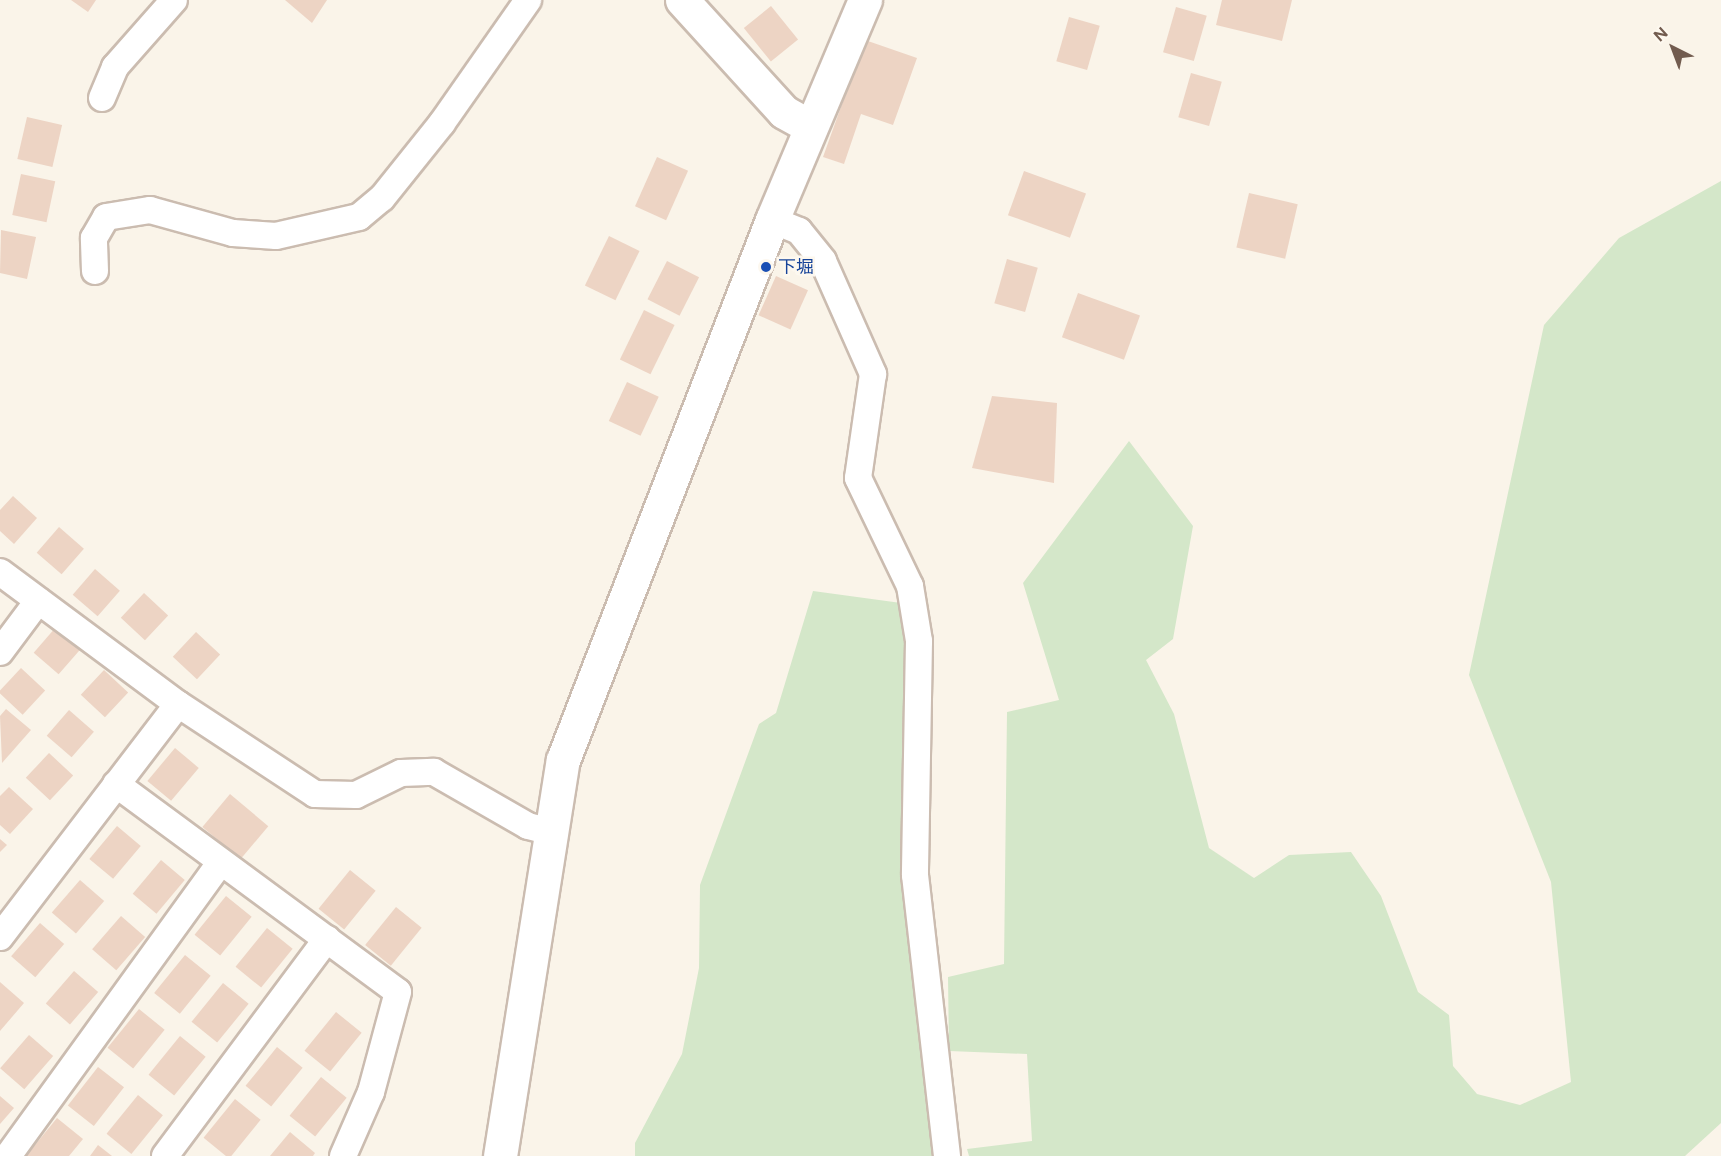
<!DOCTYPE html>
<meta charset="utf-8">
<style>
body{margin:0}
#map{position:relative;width:1721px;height:1156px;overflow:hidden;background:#faf4e9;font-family:Figtree,"Noto Sans JP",sans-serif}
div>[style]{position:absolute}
.green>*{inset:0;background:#d4e7c9}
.building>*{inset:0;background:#edd4c4;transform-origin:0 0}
.roads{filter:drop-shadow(2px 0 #cbbcb0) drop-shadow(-2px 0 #cbbcb0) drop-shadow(0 2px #cbbcb0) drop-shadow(0 -2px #cbbcb0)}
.street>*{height:26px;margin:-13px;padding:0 13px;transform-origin:13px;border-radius:13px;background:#fff}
.secondary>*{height:33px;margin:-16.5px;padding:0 16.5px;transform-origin:16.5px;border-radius:16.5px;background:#fff}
.dots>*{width:16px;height:16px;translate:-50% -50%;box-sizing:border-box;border:3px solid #fdf8ef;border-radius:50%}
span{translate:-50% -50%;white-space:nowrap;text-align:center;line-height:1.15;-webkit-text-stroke:5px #fdf8ef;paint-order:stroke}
.transit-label{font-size:18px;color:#164399}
.left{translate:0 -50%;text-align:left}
.north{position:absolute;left:1643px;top:18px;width:60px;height:60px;-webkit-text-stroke:4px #fdf8ef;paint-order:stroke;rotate:318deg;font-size:16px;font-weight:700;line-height:24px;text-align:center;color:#725c4f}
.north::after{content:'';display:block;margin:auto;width:21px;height:27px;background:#725c4f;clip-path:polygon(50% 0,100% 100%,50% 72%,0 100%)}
</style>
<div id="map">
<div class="green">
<div style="clip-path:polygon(1721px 181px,1721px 1123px,1685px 1156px,969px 1156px,967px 1149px,1032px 1141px,1027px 1054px,949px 1051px,948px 977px,1004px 964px,1007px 712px,1059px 700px,1023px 583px,1129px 441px,1193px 526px,1173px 639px,1146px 660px,1174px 714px,1209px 848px,1254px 878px,1289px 855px,1351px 852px,1381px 896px,1418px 992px,1449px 1015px,1453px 1066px,1477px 1094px,1520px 1105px,1571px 1082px,1551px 882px,1469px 675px,1544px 325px,1619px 238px)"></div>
<div style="clip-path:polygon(813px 591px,901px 603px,909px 655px,902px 848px,937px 1156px,635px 1156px,635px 1143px,682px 1054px,699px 968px,700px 885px,759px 724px,776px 713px)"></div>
</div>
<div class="building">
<div style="clip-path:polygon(71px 0,96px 0,88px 12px)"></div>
<div style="clip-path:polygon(285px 0,327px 0,312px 23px)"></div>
<div style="clip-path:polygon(1222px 0,1292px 0,1282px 41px,1216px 25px)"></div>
<div style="left:771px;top:6px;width:43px;height:35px;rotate:51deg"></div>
<div style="left:1176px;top:7px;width:32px;height:47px;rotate:16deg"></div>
<div style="left:1069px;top:17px;width:32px;height:46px;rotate:16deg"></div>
<div style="clip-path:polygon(865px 40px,917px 58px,893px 125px,861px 114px,844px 164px,823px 157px)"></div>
<div style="left:1191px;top:73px;width:32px;height:46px;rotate:16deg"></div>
<div style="left:27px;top:117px;width:36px;height:43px;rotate:13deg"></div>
<div style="left:657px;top:157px;width:34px;height:54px;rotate:24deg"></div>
<div style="left:1024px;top:171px;width:66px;height:47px;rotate:20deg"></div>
<div style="left:21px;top:174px;width:35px;height:42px;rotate:12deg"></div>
<div style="left:1249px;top:193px;width:50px;height:56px;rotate:13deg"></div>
<div style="clip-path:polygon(1px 230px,36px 237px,27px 279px,0 273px)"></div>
<div style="left:609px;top:236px;width:34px;height:55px;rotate:26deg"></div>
<div style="left:1007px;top:259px;width:32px;height:46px;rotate:16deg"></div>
<div style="left:667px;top:261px;width:36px;height:43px;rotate:27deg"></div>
<div style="left:776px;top:276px;width:35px;height:43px;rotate:24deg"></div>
<div style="left:1078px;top:293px;width:66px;height:47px;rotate:20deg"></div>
<div style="left:644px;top:310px;width:34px;height:55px;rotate:26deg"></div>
<div style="left:627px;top:382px;width:35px;height:43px;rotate:25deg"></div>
<div style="clip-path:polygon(992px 396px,1057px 403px,1054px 483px,972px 468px)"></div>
<div style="clip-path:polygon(13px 496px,37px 518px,14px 544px,0 531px,0 510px)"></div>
<div style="left:59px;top:527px;width:33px;height:34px;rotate:41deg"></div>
<div style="left:95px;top:569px;width:33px;height:34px;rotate:41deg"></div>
<div style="left:144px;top:593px;width:33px;height:34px;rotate:43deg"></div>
<div style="left:56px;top:627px;width:33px;height:34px;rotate:41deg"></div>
<div style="left:196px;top:632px;width:33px;height:34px;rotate:43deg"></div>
<div style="left:21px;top:668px;width:33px;height:33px;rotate:43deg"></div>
<div style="left:104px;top:670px;width:33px;height:34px;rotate:43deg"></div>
<div style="clip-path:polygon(6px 709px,31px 730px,2px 763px,0 716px)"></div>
<div style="left:69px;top:710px;width:33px;height:34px;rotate:41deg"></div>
<div style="left:175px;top:748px;width:31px;height:43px;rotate:40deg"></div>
<div style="left:49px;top:753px;width:33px;height:34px;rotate:43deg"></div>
<div style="clip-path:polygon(9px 787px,33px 809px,10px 834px,0 825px,0 796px)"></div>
<div style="left:230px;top:794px;width:50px;height:43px;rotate:40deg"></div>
<div style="left:117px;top:826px;width:31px;height:43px;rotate:40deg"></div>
<div style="clip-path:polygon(0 839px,7px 845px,0 852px)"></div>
<div style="left:161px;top:860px;width:31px;height:44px;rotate:40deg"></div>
<div style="left:350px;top:870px;width:33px;height:50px;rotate:39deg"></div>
<div style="left:80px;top:880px;width:32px;height:43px;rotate:41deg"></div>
<div style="left:226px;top:896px;width:33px;height:50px;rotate:39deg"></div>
<div style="left:396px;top:907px;width:33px;height:49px;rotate:39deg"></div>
<div style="left:121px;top:916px;width:32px;height:44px;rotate:41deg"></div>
<div style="left:40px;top:923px;width:32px;height:44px;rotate:41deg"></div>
<div style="left:267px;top:928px;width:33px;height:50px;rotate:39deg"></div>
<div style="left:185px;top:955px;width:33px;height:49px;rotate:39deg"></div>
<div style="left:74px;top:971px;width:32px;height:43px;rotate:41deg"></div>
<div style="clip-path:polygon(0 982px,24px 1003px,0 1031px)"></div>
<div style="left:223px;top:983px;width:33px;height:50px;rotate:39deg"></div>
<div style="left:139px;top:1009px;width:33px;height:50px;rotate:39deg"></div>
<div style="left:336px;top:1012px;width:33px;height:50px;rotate:39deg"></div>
<div style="left:29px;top:1035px;width:32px;height:44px;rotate:41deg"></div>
<div style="left:180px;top:1036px;width:33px;height:50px;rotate:39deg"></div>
<div style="left:277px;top:1047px;width:33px;height:50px;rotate:39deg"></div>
<div style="left:98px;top:1067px;width:33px;height:49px;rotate:38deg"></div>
<div style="left:321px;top:1077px;width:33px;height:50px;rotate:39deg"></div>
<div style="left:138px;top:1095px;width:32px;height:50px;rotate:39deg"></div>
<div style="clip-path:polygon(0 1096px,14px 1108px,0 1124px)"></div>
<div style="left:235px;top:1099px;width:33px;height:50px;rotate:39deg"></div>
<div style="clip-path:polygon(57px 1118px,83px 1139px,69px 1156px,26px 1156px)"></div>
<div style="clip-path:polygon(290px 1132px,315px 1153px,313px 1156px,270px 1156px)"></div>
<div style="clip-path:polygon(98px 1145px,112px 1156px,90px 1156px)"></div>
</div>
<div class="roads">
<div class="street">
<div style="left:102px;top:98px;width:34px;rotate:-67deg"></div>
<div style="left:115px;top:67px;width:89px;rotate:-48.6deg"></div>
<div style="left:772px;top:220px;width:29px;rotate:22deg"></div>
<div style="left:799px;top:231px;width:38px;rotate:51deg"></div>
<div style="left:823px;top:261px;width:124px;rotate:66.1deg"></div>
<div style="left:873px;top:374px;width:105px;rotate:98.2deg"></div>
<div style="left:858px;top:478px;width:120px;rotate:64.3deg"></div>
<div style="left:910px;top:586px;width:56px;rotate:80.7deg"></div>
<div style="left:919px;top:641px;width:234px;rotate:91deg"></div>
<div style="left:915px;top:875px;width:283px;rotate:83.5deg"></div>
<div style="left:95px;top:271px;width:33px;rotate:-92deg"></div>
<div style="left:94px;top:238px;width:24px;rotate:-60deg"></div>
<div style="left:106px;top:217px;width:45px;rotate:-9deg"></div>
<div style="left:150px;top:210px;width:86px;rotate:15.5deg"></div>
<div style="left:233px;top:233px;width:43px;rotate:4deg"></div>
<div style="left:276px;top:236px;width:85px;rotate:-12.9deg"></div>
<div style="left:359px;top:217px;width:30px;rotate:-40deg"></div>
<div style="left:382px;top:198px;width:96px;rotate:-51.3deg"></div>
<div style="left:442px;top:123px;width:150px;rotate:-55deg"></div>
<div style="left:0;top:572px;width:222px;rotate:36.6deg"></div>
<div style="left:178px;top:704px;width:164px;rotate:33.3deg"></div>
<div style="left:315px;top:794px;width:41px;rotate:1.4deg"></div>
<div style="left:356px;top:795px;width:50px;rotate:-26.1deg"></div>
<div style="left:401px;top:773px;width:33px;rotate:-2deg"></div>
<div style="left:434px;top:772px;width:108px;rotate:29.9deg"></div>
<div style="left:528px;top:826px;width:21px;rotate:14deg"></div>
<div style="left:0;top:652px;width:64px;rotate:-53.3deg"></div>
<div style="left:116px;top:784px;width:350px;rotate:36.4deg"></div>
<div style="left:398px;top:992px;width:104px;rotate:105.1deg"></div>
<div style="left:371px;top:1092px;width:70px;rotate:113.6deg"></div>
<div style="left:0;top:937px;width:293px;rotate:-52.6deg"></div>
<div style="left:8px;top:1156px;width:363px;rotate:-54.1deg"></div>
<div style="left:165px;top:1156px;width:271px;rotate:-53.3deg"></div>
</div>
<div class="secondary">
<div style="left:682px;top:0;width:151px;rotate:47.7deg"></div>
<div style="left:784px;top:112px;width:29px;rotate:29deg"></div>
<div style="left:500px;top:1156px;width:401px;rotate:-81deg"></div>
<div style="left:563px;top:760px;width:579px;rotate:-68.84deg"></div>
<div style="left:772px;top:220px;width:239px;rotate:-67.1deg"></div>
</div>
</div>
<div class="dots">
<div style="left:766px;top:267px;background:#1a4fb4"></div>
</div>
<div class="transit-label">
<span class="left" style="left:778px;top:267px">下堀</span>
</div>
<div class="north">N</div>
</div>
